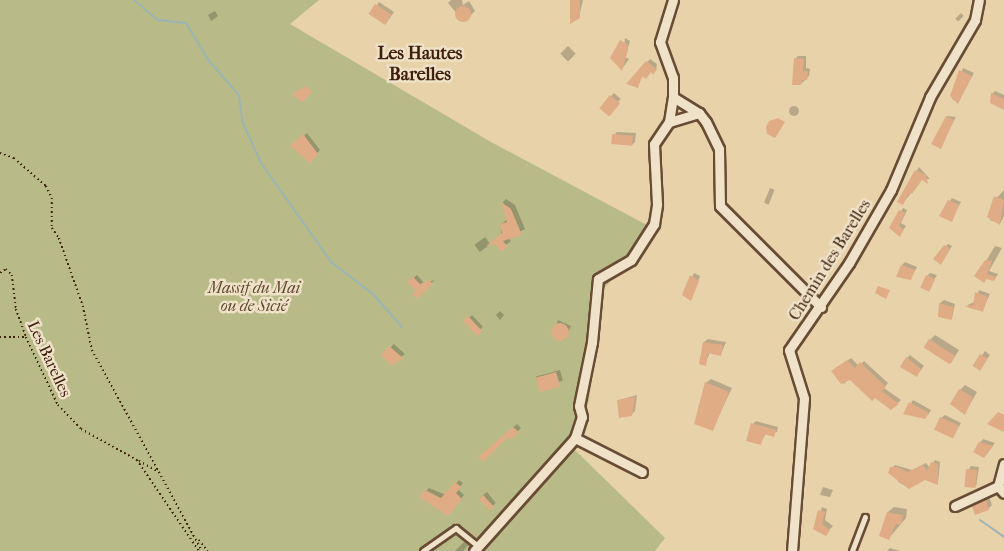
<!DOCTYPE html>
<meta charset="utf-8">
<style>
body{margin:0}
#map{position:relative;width:1004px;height:551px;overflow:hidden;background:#e7d2aa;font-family:"IM FELL French Canon",serif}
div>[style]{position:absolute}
.green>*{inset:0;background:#b8bb87}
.shadow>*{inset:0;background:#0003;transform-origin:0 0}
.round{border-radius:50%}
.stream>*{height:2px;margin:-1px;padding:0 1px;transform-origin:1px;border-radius:1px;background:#9db4b5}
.building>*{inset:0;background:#e0ac85;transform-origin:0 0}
.path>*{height:1.5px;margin-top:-0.75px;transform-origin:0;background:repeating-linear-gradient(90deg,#3e200c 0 1.5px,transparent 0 4.5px)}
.roads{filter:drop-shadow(2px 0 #684c34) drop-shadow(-2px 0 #684c34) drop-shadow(0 2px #684c34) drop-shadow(0 -2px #684c34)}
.lane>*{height:4.5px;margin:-2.25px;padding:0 2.25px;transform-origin:2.25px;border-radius:2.25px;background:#efe2c8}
.street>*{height:9px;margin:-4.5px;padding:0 4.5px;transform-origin:4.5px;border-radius:4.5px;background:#efe2c8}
span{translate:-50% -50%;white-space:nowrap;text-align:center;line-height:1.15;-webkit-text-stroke:5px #efe2c8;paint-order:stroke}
.street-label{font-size:16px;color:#3e200c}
.park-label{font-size:16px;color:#5c472b;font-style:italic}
.neighbourhood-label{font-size:18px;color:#3e200c;font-weight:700}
</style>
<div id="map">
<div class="green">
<div style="clip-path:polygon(0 0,319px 0,290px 24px,491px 142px,658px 231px,604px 288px,589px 400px,575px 450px,665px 538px,655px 551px,0 551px)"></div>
</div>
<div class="shadow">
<div style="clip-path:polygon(451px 0,462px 0,463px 5px,469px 1px,475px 11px,464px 22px,448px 3px)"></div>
<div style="clip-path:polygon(572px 0,583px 0,579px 17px)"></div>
<div style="clip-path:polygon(379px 2px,394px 12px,389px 19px,377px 5px)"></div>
<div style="clip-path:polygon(215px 11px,218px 16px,211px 21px,208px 15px)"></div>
<div style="left:961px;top:13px;width:4px;height:8px;rotate:45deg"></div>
<div style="clip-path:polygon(625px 38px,630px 41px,625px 57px,629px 59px,622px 69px)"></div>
<div style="left:568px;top:46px;width:11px;height:11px;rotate:45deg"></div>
<div style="clip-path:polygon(798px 56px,806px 56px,806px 68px,810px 69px,809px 76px,801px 84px,795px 59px)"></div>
<div style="clip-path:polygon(650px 59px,657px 64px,656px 70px,643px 75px,637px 87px,628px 83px)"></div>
<div style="clip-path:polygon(963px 68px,974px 73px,958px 102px,952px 99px)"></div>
<div style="clip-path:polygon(995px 91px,1004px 95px,1004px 106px,992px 94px)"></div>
<div style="left:614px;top:93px;width:9px;height:20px;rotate:41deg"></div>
<div class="round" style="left:789px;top:106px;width:10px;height:10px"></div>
<div style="clip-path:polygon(947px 116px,956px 117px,940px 147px,933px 144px)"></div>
<div style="clip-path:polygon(617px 132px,636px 133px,635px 142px,632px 145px,614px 135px)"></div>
<div style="clip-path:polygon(307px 133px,320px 150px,310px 161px,293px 146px)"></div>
<div style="clip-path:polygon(919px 167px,930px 179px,922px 179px,903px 203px,899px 201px)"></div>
<div style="left:770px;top:188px;width:5px;height:16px;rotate:22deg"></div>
<div style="clip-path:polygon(1004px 190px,1004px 216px,1000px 224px,990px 220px,993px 202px)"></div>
<div style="clip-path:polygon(952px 198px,961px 202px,951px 220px,941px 215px)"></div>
<div style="clip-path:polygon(506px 199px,515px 205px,525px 229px,508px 238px,511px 241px,501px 249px,501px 224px,508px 219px,503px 202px)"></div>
<div style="clip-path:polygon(903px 208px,907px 210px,901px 223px,906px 226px,902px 232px,890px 228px)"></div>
<div style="left:485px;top:237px;width:9px;height:13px;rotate:54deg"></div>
<div style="clip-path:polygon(948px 244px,952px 246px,941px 263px,935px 258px)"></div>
<div style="clip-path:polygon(995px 246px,1002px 248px,989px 271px,998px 274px,994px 280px,987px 278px,986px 261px)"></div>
<div style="clip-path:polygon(905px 262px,917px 267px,911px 278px,902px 265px)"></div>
<div style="clip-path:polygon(694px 273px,700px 276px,691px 299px,684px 294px)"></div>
<div style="clip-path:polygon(930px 273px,937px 275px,928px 290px,927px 276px)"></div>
<div style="clip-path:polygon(417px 275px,424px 283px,435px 280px,417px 297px,418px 291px,409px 282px)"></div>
<div style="clip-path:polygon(979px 290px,990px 294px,982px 311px,967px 305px,975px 302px)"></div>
<div style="clip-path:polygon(944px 300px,955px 304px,952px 318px,940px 303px)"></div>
<div style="clip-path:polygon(500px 311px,504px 315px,500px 320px,496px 315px)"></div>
<div style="left:472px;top:315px;width:16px;height:9px;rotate:47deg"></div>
<div style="clip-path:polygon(558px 320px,571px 326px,565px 340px,553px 337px)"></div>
<div style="clip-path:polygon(935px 335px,959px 350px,951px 363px,930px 340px)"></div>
<div style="clip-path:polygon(708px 339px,726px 342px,721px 354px,710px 352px,705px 364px,704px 342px)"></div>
<div style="clip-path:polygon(394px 344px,405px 354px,392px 364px,383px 355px)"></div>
<div style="clip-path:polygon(985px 351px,990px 355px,982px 366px,974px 366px)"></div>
<div style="clip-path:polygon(910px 355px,924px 366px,917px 375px,907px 358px)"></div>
<div style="clip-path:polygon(851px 358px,859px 366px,864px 361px,888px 383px,884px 388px,901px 400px,891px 409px,850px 377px,844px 384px,833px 371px)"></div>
<div style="left:560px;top:370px;width:11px;height:25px;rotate:75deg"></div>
<div style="clip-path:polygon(711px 379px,732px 388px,712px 430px,706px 383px)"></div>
<div style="clip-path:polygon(965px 385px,977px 392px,965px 413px,960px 390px)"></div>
<div style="clip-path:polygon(637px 395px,635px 411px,632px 414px,619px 400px)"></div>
<div style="clip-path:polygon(913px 400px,931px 410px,928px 415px,911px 403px)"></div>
<div style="clip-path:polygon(945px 415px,961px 423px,953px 437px,941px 418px)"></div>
<div style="clip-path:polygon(756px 421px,778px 427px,777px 432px,766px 433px,760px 444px,753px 424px)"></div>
<div style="clip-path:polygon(517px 424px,521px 428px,511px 438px,508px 434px,480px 457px)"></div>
<div style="clip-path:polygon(983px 439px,995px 443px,987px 453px,980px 443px)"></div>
<div style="clip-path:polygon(935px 460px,940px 462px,938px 483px,925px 478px,909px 488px,898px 482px,900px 478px,892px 468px,895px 465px,912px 470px,926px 463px,930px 468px)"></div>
<div style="clip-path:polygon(971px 466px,979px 467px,976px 487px,968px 470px)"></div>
<div style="clip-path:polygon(459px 480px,463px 483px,458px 489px,464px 495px,451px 511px,422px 496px,429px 488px,446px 495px)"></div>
<div style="clip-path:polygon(823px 487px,833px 490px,830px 497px,820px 495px)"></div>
<div style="left:487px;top:492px;width:14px;height:10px;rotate:51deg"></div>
<div style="clip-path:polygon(989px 497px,992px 505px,988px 509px,973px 506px)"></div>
<div style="clip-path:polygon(822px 507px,827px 509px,825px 520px,833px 526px,829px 530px,815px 528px)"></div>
<div style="clip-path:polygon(894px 507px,907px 509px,906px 518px,889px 538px,888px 512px)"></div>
<div style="clip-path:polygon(464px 542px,468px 545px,463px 551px,455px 551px)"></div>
<div style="clip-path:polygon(890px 548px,900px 551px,887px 551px)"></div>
</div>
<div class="stream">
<div style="left:134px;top:0;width:31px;rotate:40deg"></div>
<div style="left:158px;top:20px;width:28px;rotate:6deg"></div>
<div style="left:186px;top:23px;width:44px;rotate:58.8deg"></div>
<div style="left:209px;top:61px;width:45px;rotate:48.6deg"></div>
<div style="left:239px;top:95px;width:26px;rotate:83deg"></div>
<div style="left:242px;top:121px;width:46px;rotate:65.7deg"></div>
<div style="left:261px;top:163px;width:121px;rotate:54.7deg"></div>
<div style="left:331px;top:262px;width:53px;rotate:37.3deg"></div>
<div style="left:373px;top:294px;width:44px;rotate:48.7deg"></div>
<div style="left:980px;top:520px;width:29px;rotate:35deg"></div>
</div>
<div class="building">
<div style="clip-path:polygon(570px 0,580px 0,580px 18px,570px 24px)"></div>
<div style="left:375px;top:4px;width:20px;height:12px;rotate:33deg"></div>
<div class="round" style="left:455px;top:6px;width:16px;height:16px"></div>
<div style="clip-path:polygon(620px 40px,627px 44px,628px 50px,622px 71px,610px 58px)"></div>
<div style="clip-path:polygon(794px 58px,804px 59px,803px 71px,808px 71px,807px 80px,802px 80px,801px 85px,792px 85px)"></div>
<div style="clip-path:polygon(646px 61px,657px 69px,653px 75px,651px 72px,646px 79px,642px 76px,638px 88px,626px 84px)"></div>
<div style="clip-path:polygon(959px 70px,972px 76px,958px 104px,950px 96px)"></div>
<div style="clip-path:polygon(306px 86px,312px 92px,302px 102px,292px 94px)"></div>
<div style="clip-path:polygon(991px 93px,1004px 99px,1004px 110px,990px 103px)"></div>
<div style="left:610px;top:95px;width:13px;height:17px;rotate:39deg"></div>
<div style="clip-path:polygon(946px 116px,954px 120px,941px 149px,931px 144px)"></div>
<div style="clip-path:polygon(778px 118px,785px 122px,775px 138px,767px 134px,766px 127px,769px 121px)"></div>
<div style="clip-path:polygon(303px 134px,318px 154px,310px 163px,290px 146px)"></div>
<div style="left:612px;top:134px;width:21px;height:10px;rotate:5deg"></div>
<div style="clip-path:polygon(915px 170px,926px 175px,928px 184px,922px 180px,912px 194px,906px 192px,909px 193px,903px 205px,897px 202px)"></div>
<div style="clip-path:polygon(994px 196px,1004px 200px,1000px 225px,987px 217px)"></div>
<div style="clip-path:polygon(948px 200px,959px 205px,952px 222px,939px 216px)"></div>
<div style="clip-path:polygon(501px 202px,511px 209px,522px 235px,503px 241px,508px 247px,501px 251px,495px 244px,486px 246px,502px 233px,500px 224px,507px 222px)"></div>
<div style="clip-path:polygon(899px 210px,905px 213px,899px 226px,904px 229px,900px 237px,889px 228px)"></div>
<div style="clip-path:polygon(944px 245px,950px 249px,941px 265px,933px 259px)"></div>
<div style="clip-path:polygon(985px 260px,992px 261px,987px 274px,996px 277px,994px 281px,986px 279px,984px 283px,974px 276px)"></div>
<div style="clip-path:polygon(901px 265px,915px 270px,911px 280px,896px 277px)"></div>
<div style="clip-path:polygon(690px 275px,699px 281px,691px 301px,682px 295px)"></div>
<div style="left:926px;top:275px;width:10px;height:14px;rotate:24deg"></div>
<div style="clip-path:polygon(413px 277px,420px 284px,429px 280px,433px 284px,417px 299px,412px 294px,416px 291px,407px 282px)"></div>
<div style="clip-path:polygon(878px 286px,890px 290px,886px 299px,875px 293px)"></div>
<div style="clip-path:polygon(975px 292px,988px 297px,983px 312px,964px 306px,973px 305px)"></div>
<div style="clip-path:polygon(939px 303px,953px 307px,952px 320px,938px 317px)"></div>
<div style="left:468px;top:316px;width:21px;height:7px;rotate:47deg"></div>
<div class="round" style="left:551px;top:323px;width:18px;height:18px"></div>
<div style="left:929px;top:339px;width:31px;height:10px;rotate:33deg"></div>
<div style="clip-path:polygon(703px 342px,723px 345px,721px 356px,708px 353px,706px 366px,699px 364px)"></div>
<div style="clip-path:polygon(389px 346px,403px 358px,392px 366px,381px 355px)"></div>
<div style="left:980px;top:354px;width:9px;height:14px;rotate:32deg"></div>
<div style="clip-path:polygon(906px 357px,921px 369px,917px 377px,900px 367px)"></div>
<div style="clip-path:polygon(847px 360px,855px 368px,860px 362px,886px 387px,882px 391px,899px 404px,891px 410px,875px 398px,872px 401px,850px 380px,841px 384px,831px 371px)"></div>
<div style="left:556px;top:372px;width:15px;height:21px;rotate:74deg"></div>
<div style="clip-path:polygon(705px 382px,729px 392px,713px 431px,694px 424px)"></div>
<div style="clip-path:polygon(959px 389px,973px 397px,965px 415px,950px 404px)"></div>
<div style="clip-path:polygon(635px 397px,632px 416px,619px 418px,617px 400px)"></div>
<div style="clip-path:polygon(909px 402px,929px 413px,925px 419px,903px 414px)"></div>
<div style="clip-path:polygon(998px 412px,1004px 415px,1004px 432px,987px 424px)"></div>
<div style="left:940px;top:417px;width:21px;height:14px;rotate:25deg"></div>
<div style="clip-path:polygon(751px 423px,776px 430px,774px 437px,764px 434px,761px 445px,746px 441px)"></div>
<div style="clip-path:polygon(513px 427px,519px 432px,511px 440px,508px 437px,483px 462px,478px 457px)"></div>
<div style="clip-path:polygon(979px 442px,993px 446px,984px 458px,973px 452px)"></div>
<div style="clip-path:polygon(931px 462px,938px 464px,938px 485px,925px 480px,909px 489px,888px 473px,890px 467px,897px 467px,908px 472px,923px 465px,927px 471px)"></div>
<div style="left:966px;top:469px;width:11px;height:18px;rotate:5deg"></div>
<div style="clip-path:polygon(455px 482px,461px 487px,456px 493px,462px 499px,448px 516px,419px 497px,425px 490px,441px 498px)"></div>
<div style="left:483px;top:495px;width:16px;height:6px;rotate:47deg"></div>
<div style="clip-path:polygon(986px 499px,989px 510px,975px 515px,972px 506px)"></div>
<div style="clip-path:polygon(818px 510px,825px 512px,822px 524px,830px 530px,826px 536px,813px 529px)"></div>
<div style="clip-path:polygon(887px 512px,903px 515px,901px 525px,896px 524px,889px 540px,879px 536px)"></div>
</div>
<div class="path">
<div style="left:0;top:153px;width:15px;rotate:20deg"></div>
<div style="left:14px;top:158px;width:43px;rotate:41.2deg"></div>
<div style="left:46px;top:186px;width:13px;rotate:63deg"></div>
<div style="left:52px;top:198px;width:30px;rotate:90deg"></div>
<div style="left:52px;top:228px;width:12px;rotate:55deg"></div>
<div style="left:59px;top:238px;width:72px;rotate:70.6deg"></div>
<div style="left:83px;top:306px;width:45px;rotate:78.4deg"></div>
<div style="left:92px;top:350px;width:139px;rotate:61.2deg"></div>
<div style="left:0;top:273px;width:7px;rotate:-34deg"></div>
<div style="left:6px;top:269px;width:8px;rotate:45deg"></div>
<div style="left:12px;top:275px;width:34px;rotate:83deg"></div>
<div style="left:16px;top:309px;width:30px;rotate:70deg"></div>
<div style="left:26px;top:337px;width:75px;rotate:64.8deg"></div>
<div style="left:58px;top:405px;width:33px;rotate:46deg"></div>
<div style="left:81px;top:429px;width:64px;rotate:29deg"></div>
<div style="left:137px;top:460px;width:110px;rotate:55.7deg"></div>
<div style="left:0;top:337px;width:26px"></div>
<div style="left:139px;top:461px;width:23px;rotate:29deg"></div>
<div style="left:159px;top:472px;width:90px;rotate:61.4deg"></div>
<div style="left:199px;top:540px;width:14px;rotate:51deg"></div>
</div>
<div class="roads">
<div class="lane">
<div style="left:423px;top:551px;width:40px;rotate:-34.9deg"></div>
<div style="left:456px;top:528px;width:28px;rotate:39deg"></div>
<div style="left:852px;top:551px;width:36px;rotate:-69deg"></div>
</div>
<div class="street">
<div style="left:673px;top:0;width:44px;rotate:107.2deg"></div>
<div style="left:660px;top:42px;width:38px;rotate:70deg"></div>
<div style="left:673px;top:78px;width:19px;rotate:90deg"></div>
<div style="left:699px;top:113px;width:31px;rotate:163deg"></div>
<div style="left:669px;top:122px;width:25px;rotate:-81deg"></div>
<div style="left:673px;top:97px;width:31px;rotate:32deg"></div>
<div style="left:699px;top:113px;width:11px;rotate:52deg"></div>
<div style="left:706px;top:122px;width:30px;rotate:64deg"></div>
<div style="left:719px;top:149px;width:57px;rotate:89deg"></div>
<div style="left:720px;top:206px;width:143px;rotate:45deg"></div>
<div style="left:575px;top:438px;width:75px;rotate:26.9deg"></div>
<div style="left:1004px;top:464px;width:23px;rotate:105deg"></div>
<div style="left:998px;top:486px;width:9px;rotate:49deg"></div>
<div style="left:955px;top:506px;width:47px;rotate:-24.9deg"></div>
<div style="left:474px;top:551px;width:152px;rotate:-48.2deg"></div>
<div style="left:575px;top:438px;width:22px;rotate:-72deg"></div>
<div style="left:582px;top:417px;width:11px;rotate:-105deg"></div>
<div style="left:579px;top:406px;width:65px;rotate:-78.5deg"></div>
<div style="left:592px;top:342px;width:63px;rotate:-84.6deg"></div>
<div style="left:598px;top:279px;width:38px;rotate:-30deg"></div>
<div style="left:631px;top:260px;width:43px;rotate:-57.4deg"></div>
<div style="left:654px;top:224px;width:20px;rotate:-81deg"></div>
<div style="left:657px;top:204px;width:60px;rotate:-92.9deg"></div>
<div style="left:654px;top:144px;width:27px;rotate:-56deg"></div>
<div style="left:792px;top:551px;width:153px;rotate:-85.5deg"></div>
<div style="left:804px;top:398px;width:50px;rotate:-107.4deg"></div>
<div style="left:789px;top:350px;width:106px;rotate:-55.4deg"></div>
<div style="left:849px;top:263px;width:84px;rotate:-60.1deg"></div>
<div style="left:891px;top:190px;width:101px;rotate:-67.2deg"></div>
<div style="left:930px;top:97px;width:89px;rotate:-59.7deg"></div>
<div style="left:975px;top:20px;width:20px;rotate:-79deg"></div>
</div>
</div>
<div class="street-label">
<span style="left:830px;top:260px;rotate:-58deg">Chemin des Barelles</span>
<span style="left:49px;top:359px;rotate:65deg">Les Barelles</span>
</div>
<div class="park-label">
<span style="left:254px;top:297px">Massif du Mai<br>ou de Sicié</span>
</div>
<div class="neighbourhood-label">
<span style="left:420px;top:65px">Les Hautes<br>Barelles</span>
</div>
</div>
